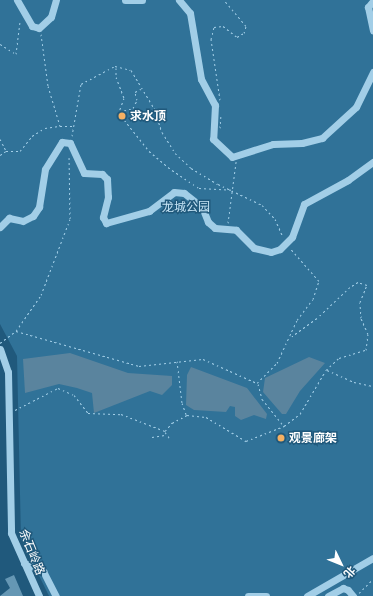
<!DOCTYPE html>
<meta charset="utf-8">
<style>
body{margin:0}
#map{position:relative;width:373px;height:596px;overflow:hidden;background:#20597c;font-family:Mulish,"Noto Sans SC",sans-serif}
div>[style]{position:absolute}
.green>*{inset:0;background:#307298}
.water>*{inset:0;background:#5a849e}
.building>*{inset:0;background:#6597b4}
.path>*{height:1px;margin-top:-0.5px;transform-origin:0;background:repeating-linear-gradient(90deg,#a2cee7 0 2px,transparent 0 5px)}
.minor>*{height:7px;margin:-3.5px;padding:0 3.5px;transform-origin:3.5px;border-radius:3.5px;background:#a2cee7}
.dots>*{width:11px;height:11px;translate:-50% -50%;box-sizing:border-box;border:2px solid #20597c;border-radius:50%}
span{translate:-50% -50%;white-space:nowrap;text-align:center;line-height:1.15;-webkit-text-stroke:3px #20597c;paint-order:stroke}
.poi-label{font-size:12px;color:#fff;font-weight:700}
.left{translate:0 -50%;text-align:left}
.park-label{font-size:12px;color:#c6e4f5}
.street-label{font-size:12px;color:#fff}
.north{position:absolute;left:321px;top:544px;width:40px;height:40px;-webkit-text-stroke:3px #20597c;paint-order:stroke;rotate:133deg;font-size:11px;font-weight:700;line-height:16px;text-align:center;color:#fff}
.north::after{content:'';display:block;margin:auto;width:14px;height:18px;background:#fff;clip-path:polygon(50% 0,100% 100%,50% 72%,0 100%)}
</style>
<div id="map">
<div class="green">
<div style="clip-path:polygon(0 0,373px 0,373px 596px,49px 596px,21px 539px,17px 356px,0 324px)"></div>
</div>
<div class="water">
<div style="clip-path:polygon(70px 353px,128px 373px,172px 376px,172px 385px,162px 395px,150px 391px,94px 413px,92px 393px,77px 388px,59px 384px,25px 393px,23px 359px)"></div>
<div style="clip-path:polygon(309px 357px,325px 363px,300px 391px,286px 414px,282px 414px,263px 392px,265px 378px)"></div>
<div style="clip-path:polygon(191px 367px,247px 388px,267px 414px,266px 419px,254px 415px,241px 420px,235px 416px,235px 407px,230px 406px,226px 412px,194px 410px,186px 405px,187px 375px)"></div>
</div>
<div class="building">
<div style="clip-path:polygon(14px 575px,23px 596px,0 596px,10px 588px,5px 579px)"></div>
</div>
<div class="path">
<div style="left:41px;top:34px;width:52px;rotate:82.3deg"></div>
<div style="left:48px;top:86px;width:42px;rotate:73.3deg"></div>
<div style="left:60px;top:126px;width:13px"></div>
<div style="left:0;top:44px;width:19px;rotate:32deg"></div>
<div style="left:16px;top:54px;width:34px;rotate:-83deg"></div>
<div style="left:116px;top:68px;width:9px;rotate:90deg"></div>
<div style="left:116px;top:77px;width:22px;rotate:69deg"></div>
<div style="left:124px;top:98px;width:15px;rotate:110deg"></div>
<div style="left:220px;top:100px;width:62px;rotate:-98.4deg"></div>
<div style="left:211px;top:39px;width:12px;rotate:-76deg"></div>
<div style="left:214px;top:27px;width:9px;rotate:-6deg"></div>
<div style="left:223px;top:26px;width:18px;rotate:38deg"></div>
<div style="left:237px;top:37px;width:8px;rotate:-30deg"></div>
<div style="left:244px;top:33px;width:7px;rotate:-74deg"></div>
<div style="left:246px;top:26px;width:34px;rotate:-130deg"></div>
<div style="left:118px;top:112px;width:50px;rotate:51.5deg"></div>
<div style="left:149px;top:151px;width:30px;rotate:40deg"></div>
<div style="left:172px;top:170px;width:32px;rotate:34deg"></div>
<div style="left:199px;top:188px;width:33px;rotate:3deg"></div>
<div style="left:119px;top:112px;width:15px;rotate:-16deg"></div>
<div style="left:133px;top:108px;width:9px;rotate:-63deg"></div>
<div style="left:137px;top:100px;width:8px;rotate:-104deg"></div>
<div style="left:135px;top:92px;width:7px;rotate:-27deg"></div>
<div style="left:220px;top:128px;width:13px;rotate:-86deg"></div>
<div style="left:72px;top:136px;width:53px;rotate:-80.2deg"></div>
<div style="left:81px;top:84px;width:38px;rotate:-28deg"></div>
<div style="left:115px;top:66px;width:16px;rotate:14deg"></div>
<div style="left:131px;top:70px;width:44px;rotate:58.8deg"></div>
<div style="left:154px;top:108px;width:25px;rotate:72deg"></div>
<div style="left:162px;top:132px;width:25px;rotate:58deg"></div>
<div style="left:175px;top:153px;width:22px;rotate:43deg"></div>
<div style="left:191px;top:168px;width:31px;rotate:31deg"></div>
<div style="left:218px;top:184px;width:49px;rotate:25.5deg"></div>
<div style="left:262px;top:205px;width:19px;rotate:47deg"></div>
<div style="left:275px;top:219px;width:20px;rotate:66deg"></div>
<div style="left:0;top:139px;width:13px;rotate:63deg"></div>
<div style="left:0;top:155px;width:7px;rotate:-34deg"></div>
<div style="left:6px;top:151px;width:14px"></div>
<div style="left:20px;top:151px;width:19px;rotate:-51deg"></div>
<div style="left:32px;top:136px;width:15px;rotate:-32deg"></div>
<div style="left:45px;top:128px;width:14px;rotate:-8deg"></div>
<div style="left:228px;top:223px;width:62px;rotate:-82.5deg"></div>
<div style="left:16px;top:331px;width:128px;rotate:15.9deg"></div>
<div style="left:139px;top:366px;width:64px;rotate:-6.2deg"></div>
<div style="left:203px;top:359px;width:59px;rotate:24deg"></div>
<div style="left:257px;top:383px;width:28px;rotate:-45deg"></div>
<div style="left:277px;top:363px;width:47px;rotate:-65.1deg"></div>
<div style="left:297px;top:320px;width:26px;rotate:-53deg"></div>
<div style="left:313px;top:299px;width:19px;rotate:-72deg"></div>
<div style="left:319px;top:281px;width:44px;rotate:-131.3deg"></div>
<div style="left:0;top:343px;width:20px;rotate:-37deg"></div>
<div style="left:16px;top:331px;width:44px;rotate:-55.2deg"></div>
<div style="left:41px;top:295px;width:81px;rotate:-69.1deg"></div>
<div style="left:70px;top:219px;width:62px;rotate:-90.9deg"></div>
<div style="left:177px;top:361px;width:42px;rotate:83.2deg"></div>
<div style="left:182px;top:403px;width:12px;rotate:70deg"></div>
<div style="left:327px;top:370px;width:30px;rotate:24deg"></div>
<div style="left:354px;top:382px;width:19px;rotate:12deg"></div>
<div style="left:258px;top:384px;width:16px;rotate:75deg"></div>
<div style="left:262px;top:399px;width:35px;rotate:51deg"></div>
<div style="left:284px;top:426px;width:20px;rotate:-37deg"></div>
<div style="left:300px;top:414px;width:51px;rotate:-59.4deg"></div>
<div style="left:326px;top:370px;width:18px;rotate:-43deg"></div>
<div style="left:339px;top:358px;width:28px;rotate:-17deg"></div>
<div style="left:366px;top:350px;width:16px;rotate:-83deg"></div>
<div style="left:368px;top:334px;width:17px;rotate:-114deg"></div>
<div style="left:361px;top:318px;width:16px;rotate:-94deg"></div>
<div style="left:360px;top:302px;width:18px;rotate:-68deg"></div>
<div style="left:367px;top:285px;width:9px;rotate:-162deg"></div>
<div style="left:358px;top:282px;width:9px;rotate:148deg"></div>
<div style="left:350px;top:287px;width:45px;rotate:136.8deg"></div>
<div style="left:317px;top:318px;width:31px;rotate:144deg"></div>
<div style="left:15px;top:410px;width:48px;rotate:-27.1deg"></div>
<div style="left:58px;top:388px;width:17px;rotate:24deg"></div>
<div style="left:74px;top:395px;width:23px;rotate:52deg"></div>
<div style="left:88px;top:413px;width:33px;rotate:2deg"></div>
<div style="left:121px;top:414px;width:47px;rotate:21.1deg"></div>
<div style="left:165px;top:431px;width:11px;rotate:-49deg"></div>
<div style="left:172px;top:423px;width:17px;rotate:-28deg"></div>
<div style="left:187px;top:415px;width:19px;rotate:6deg"></div>
<div style="left:206px;top:417px;width:47px;rotate:31deg"></div>
<div style="left:246px;top:441px;width:41px;rotate:-21.5deg"></div>
<div style="left:165px;top:432px;width:9px;rotate:54deg"></div>
<div style="left:152px;top:437px;width:13px;rotate:-9deg"></div>
<div style="left:359px;top:593px;width:20px;rotate:-45deg"></div>
</div>
<div class="minor">
<div style="left:17px;top:0;width:30px;rotate:60deg"></div>
<div style="left:32px;top:26px;width:7px;rotate:16deg"></div>
<div style="left:39px;top:28px;width:16px;rotate:-43deg"></div>
<div style="left:51px;top:17px;width:18px;rotate:-74deg"></div>
<div style="left:125px;top:0;width:17px"></div>
<div style="left:179px;top:0;width:17px;rotate:50deg"></div>
<div style="left:190px;top:13px;width:67px;rotate:80.5deg"></div>
<div style="left:201px;top:79px;width:30px;rotate:62deg"></div>
<div style="left:215px;top:105px;width:34px;rotate:93deg"></div>
<div style="left:213px;top:139px;width:26px;rotate:43deg"></div>
<div style="left:232px;top:157px;width:43px;rotate:-17.6deg"></div>
<div style="left:273px;top:144px;width:29px;rotate:-2deg"></div>
<div style="left:302px;top:143px;width:21px;rotate:-14deg"></div>
<div style="left:322px;top:138px;width:46px;rotate:-42.4deg"></div>
<div style="left:356px;top:107px;width:39px;rotate:-64deg"></div>
<div style="left:373px;top:1px;width:8px;rotate:130deg"></div>
<div style="left:368px;top:7px;width:24px;rotate:78deg"></div>
<div style="left:0;top:227px;width:13px;rotate:-45deg"></div>
<div style="left:9px;top:218px;width:14px;rotate:12deg"></div>
<div style="left:23px;top:221px;width:11px;rotate:-27deg"></div>
<div style="left:33px;top:216px;width:11px;rotate:-56deg"></div>
<div style="left:39px;top:207px;width:38px;rotate:-81deg"></div>
<div style="left:45px;top:169px;width:32px;rotate:-58deg"></div>
<div style="left:62px;top:142px;width:8px;rotate:7deg"></div>
<div style="left:70px;top:143px;width:33px;rotate:65deg"></div>
<div style="left:84px;top:173px;width:18px;rotate:3deg"></div>
<div style="left:102px;top:174px;width:7px;rotate:45deg"></div>
<div style="left:107px;top:179px;width:18px;rotate:87deg"></div>
<div style="left:108px;top:197px;width:21px;rotate:104deg"></div>
<div style="left:103px;top:217px;width:7px;rotate:63deg"></div>
<div style="left:106px;top:223px;width:45px;rotate:-15.6deg"></div>
<div style="left:149px;top:211px;width:31px;rotate:-37deg"></div>
<div style="left:174px;top:192px;width:10px;rotate:6deg"></div>
<div style="left:184px;top:193px;width:23px;rotate:38deg"></div>
<div style="left:202px;top:207px;width:16px;rotate:68deg"></div>
<div style="left:208px;top:222px;width:9px;rotate:41deg"></div>
<div style="left:215px;top:228px;width:21px;rotate:5deg"></div>
<div style="left:236px;top:230px;width:25px;rotate:45deg"></div>
<div style="left:254px;top:248px;width:17px;rotate:13deg"></div>
<div style="left:271px;top:252px;width:9px;rotate:-18deg"></div>
<div style="left:280px;top:249px;width:17px;rotate:-45deg"></div>
<div style="left:292px;top:237px;width:35px;rotate:-70deg"></div>
<div style="left:304px;top:204px;width:50px;rotate:-28.6deg"></div>
<div style="left:348px;top:180px;width:31px;rotate:-36deg"></div>
<div style="left:0;top:349px;width:24px;rotate:71deg"></div>
<div style="left:8px;top:372px;width:161px;rotate:88.9deg"></div>
<div style="left:11px;top:533px;width:69px;rotate:66deg"></div>
<div style="left:24px;top:563px;width:21px;rotate:23deg"></div>
<div style="left:43px;top:571px;width:28px;rotate:63deg"></div>
<div style="left:248px;top:596px;width:18px"></div>
<div style="left:307px;top:596px;width:76px;rotate:-29.9deg"></div>
<div style="left:328px;top:596px;width:17px;rotate:-28deg"></div>
<div style="left:343px;top:588px;width:5px;rotate:22deg"></div>
<div style="left:348px;top:590px;width:8px;rotate:50deg"></div>
</div>
<div class="dots">
<div style="left:122px;top:116px;background:#f4b063"></div>
<div style="left:281px;top:438px;background:#f4b063"></div>
</div>
<div class="poi-label">
<span class="left" style="left:130px;top:116px">求水顶</span>
<span class="left" style="left:289px;top:438px">观景廊架</span>
</div>
<div class="park-label">
<span style="left:186px;top:207px">龙城公园</span>
</div>
<div class="street-label">
<span style="left:32px;top:552px;rotate:68deg">余石岭路</span>
</div>
<div class="north">北</div>
</div>
